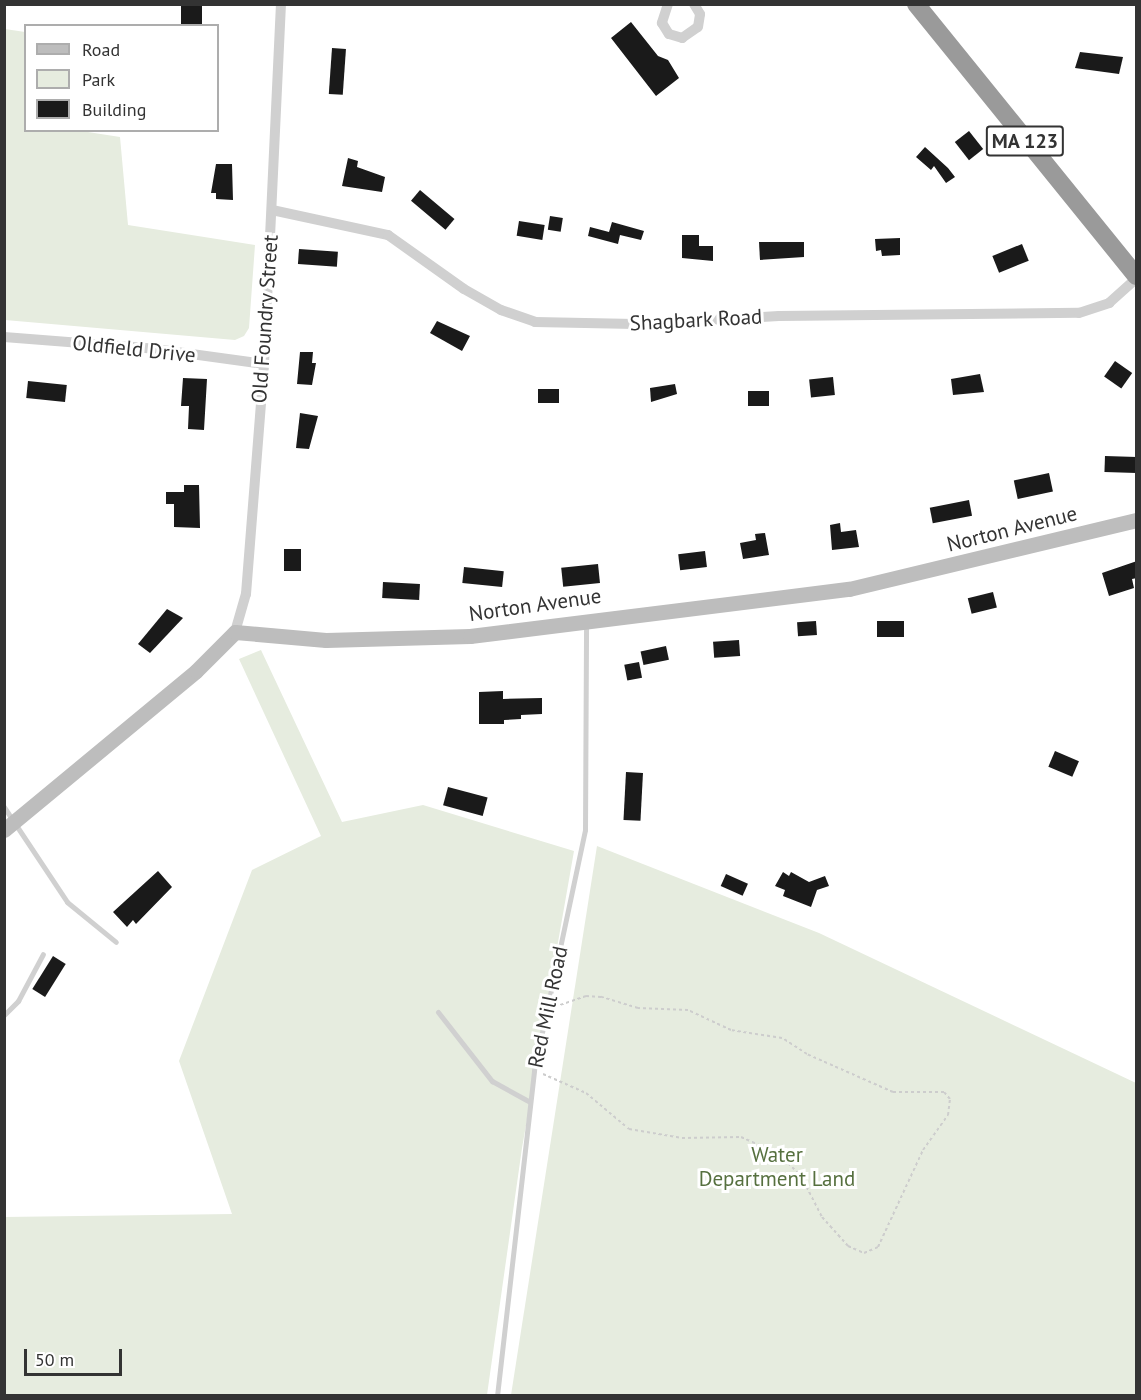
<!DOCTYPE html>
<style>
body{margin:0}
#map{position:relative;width:1141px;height:1400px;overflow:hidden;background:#fff;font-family:"PT Sans",sans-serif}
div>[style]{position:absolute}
.green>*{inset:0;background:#e6ecdf}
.building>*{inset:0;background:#1a1a1a;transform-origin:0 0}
.path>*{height:2px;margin-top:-1px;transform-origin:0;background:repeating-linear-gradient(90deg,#cdcdcd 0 3px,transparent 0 6px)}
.lane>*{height:5px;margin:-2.5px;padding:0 2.5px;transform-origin:2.5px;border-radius:2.5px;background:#d0d0d0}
.street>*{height:10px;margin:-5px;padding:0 5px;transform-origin:5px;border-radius:5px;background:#d0d0d0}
.secondary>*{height:15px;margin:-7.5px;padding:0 7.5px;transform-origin:7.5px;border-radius:7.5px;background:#bdbdbd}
.highway>*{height:18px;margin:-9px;padding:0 9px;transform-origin:9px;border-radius:9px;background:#9a9a9a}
span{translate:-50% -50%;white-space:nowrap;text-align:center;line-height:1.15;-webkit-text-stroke:6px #fff;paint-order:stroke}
.shield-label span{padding:2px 4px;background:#fff;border:2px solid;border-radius:4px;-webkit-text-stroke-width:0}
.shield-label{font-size:20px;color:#333;font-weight:700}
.street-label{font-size:21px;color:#333}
.park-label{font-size:21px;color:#56703f}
.frame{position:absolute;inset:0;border:6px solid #333;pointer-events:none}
.legend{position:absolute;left:24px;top:24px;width:195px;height:108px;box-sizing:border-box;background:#fff;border:2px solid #adadad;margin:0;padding:8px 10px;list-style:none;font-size:18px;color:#333}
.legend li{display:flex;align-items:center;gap:12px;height:30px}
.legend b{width:30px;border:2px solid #adadad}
.scale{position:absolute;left:24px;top:1349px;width:98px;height:27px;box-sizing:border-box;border:3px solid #333;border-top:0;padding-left:8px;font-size:18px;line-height:21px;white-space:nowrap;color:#333;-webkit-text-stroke:4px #fff;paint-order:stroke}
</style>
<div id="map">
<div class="green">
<div style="clip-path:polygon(5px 29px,25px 32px,26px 130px,75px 130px,120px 137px,128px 225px,255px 245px,249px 328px,244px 336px,235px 340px,5px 320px)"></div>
<div style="clip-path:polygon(261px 650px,342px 822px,423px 805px,574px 851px,522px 1148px,487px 1395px,5px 1395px,4px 1217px,232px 1214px,179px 1061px,252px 870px,321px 836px,239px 659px)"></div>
<div style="clip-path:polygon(597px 846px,819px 933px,1136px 1083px,1136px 1395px,511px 1395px)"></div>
</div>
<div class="building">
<div style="left:181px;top:4px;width:21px;height:22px"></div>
<div style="clip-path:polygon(631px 22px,658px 56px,668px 60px,679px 78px,656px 96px,611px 38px)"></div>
<div style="left:332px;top:48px;width:14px;height:46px;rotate:4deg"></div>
<div style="clip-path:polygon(1080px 52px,1123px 57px,1119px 74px,1075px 68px)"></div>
<div style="left:969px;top:131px;width:23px;height:18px;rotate:52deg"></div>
<div style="clip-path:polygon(925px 147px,948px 168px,955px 177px,946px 183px,934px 166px,931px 170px,916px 157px)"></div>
<div style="clip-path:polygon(348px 158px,358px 161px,357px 167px,385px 177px,382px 192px,342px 186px)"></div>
<div style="clip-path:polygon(216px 164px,232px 164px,233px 200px,216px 199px,216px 193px,211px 193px)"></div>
<div style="left:420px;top:190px;width:45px;height:14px;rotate:40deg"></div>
<div style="left:550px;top:216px;width:13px;height:14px;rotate:9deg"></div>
<div style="left:519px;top:221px;width:26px;height:15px;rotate:9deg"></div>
<div style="clip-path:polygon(612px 222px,644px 231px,641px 240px,620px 235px,618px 244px,588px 236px,590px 227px,609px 232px)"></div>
<div style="clip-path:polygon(682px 235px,699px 235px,699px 246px,713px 246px,713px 261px,682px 258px)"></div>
<div style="clip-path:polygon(900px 238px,900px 255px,882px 256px,881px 250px,876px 251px,875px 239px)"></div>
<div style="clip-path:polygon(759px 242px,804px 242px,804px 257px,760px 260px)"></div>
<div style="left:1022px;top:244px;width:18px;height:32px;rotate:68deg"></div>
<div style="left:299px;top:249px;width:39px;height:15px;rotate:4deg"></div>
<div style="clip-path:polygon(437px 321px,470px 336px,462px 351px,430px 333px)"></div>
<div style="clip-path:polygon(300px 352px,313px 352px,312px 363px,316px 363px,312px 385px,297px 384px)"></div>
<div style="left:1115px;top:361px;width:21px;height:19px;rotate:35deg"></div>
<div style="clip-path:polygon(980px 374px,984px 392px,953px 395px,951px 379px)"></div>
<div style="left:833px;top:377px;width:18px;height:24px;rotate:84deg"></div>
<div style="clip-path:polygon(183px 378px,207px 379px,204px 430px,188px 429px,189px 406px,181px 406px)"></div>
<div style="left:28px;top:381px;width:39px;height:17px;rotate:6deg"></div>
<div style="clip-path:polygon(675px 384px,677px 394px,651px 402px,650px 388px)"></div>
<div style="left:538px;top:389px;width:21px;height:14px"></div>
<div style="left:748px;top:391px;width:21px;height:15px"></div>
<div style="clip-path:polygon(300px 413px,318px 416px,309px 449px,296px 448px)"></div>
<div style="left:1105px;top:456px;width:32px;height:16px;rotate:2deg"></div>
<div style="left:1049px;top:473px;width:19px;height:36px;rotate:78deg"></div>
<div style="clip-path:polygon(184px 485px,199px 485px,200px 528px,174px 527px,174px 504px,166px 504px,166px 492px,184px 492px)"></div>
<div style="left:969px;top:500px;width:16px;height:40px;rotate:79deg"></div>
<div style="clip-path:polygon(840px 523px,841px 532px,856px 530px,859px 547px,832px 550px,830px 525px)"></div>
<div style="clip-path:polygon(765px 533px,769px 555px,743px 559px,740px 543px,756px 540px,755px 534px)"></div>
<div style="left:284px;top:549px;width:17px;height:22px"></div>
<div style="left:705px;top:551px;width:16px;height:27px;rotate:83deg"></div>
<div style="clip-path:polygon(1137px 561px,1137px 578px,1132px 579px,1134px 588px,1109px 596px,1102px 573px)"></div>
<div style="left:598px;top:564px;width:19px;height:37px;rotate:84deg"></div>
<div style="left:464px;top:567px;width:40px;height:16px;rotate:6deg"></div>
<div style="left:383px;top:582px;width:37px;height:16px;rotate:3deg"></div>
<div style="left:993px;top:592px;width:16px;height:26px;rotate:76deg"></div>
<div style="clip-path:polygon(167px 609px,183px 618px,150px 653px,138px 644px)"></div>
<div style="left:816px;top:621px;width:14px;height:19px;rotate:86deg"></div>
<div style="left:904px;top:621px;width:16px;height:27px;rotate:90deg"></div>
<div style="left:739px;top:640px;width:16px;height:26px;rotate:86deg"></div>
<div style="left:666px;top:646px;width:14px;height:26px;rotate:78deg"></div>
<div style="left:639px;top:662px;width:16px;height:15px;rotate:79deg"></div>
<div style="clip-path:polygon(503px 691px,503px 699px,542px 698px,542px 714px,521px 715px,521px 719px,504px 720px,504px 724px,479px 724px,479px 692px)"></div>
<div style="left:1055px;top:751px;width:26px;height:17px;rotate:23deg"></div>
<div style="left:626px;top:772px;width:17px;height:48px;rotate:3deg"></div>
<div style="left:448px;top:787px;width:41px;height:19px;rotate:15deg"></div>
<div style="clip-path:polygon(158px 871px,172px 887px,136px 924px,133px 920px,127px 927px,113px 912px)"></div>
<div style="clip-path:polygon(783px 872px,789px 876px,791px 872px,809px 882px,825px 876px,829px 886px,817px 890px,811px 907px,783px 896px,785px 890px,775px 886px)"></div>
<div style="left:726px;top:874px;width:24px;height:13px;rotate:24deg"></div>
<div style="left:53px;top:956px;width:15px;height:39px;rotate:32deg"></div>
</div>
<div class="path">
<div style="left:543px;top:1074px;width:47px;rotate:23.8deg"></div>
<div style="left:586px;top:1093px;width:56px;rotate:39.9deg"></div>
<div style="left:629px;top:1129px;width:54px;rotate:9.6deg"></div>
<div style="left:682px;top:1138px;width:59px;rotate:-1deg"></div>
<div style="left:741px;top:1137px;width:20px;rotate:24deg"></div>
<div style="left:759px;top:1145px;width:34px;rotate:32deg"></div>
<div style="left:788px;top:1163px;width:18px;rotate:45deg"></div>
<div style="left:801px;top:1176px;width:46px;rotate:62.9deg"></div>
<div style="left:822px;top:1217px;width:39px;rotate:48deg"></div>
<div style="left:848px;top:1246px;width:17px;rotate:24deg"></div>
<div style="left:864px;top:1253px;width:15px;rotate:-23deg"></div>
<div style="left:878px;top:1247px;width:107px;rotate:-65.1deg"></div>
<div style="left:923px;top:1150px;width:43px;rotate:-54.5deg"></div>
<div style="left:948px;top:1115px;width:16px;rotate:-83deg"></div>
<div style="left:950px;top:1099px;width:9px;rotate:-131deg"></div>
<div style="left:944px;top:1092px;width:51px;rotate:180deg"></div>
<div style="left:893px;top:1092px;width:94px;rotate:-156.2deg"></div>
<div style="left:807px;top:1054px;width:30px;rotate:-147deg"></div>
<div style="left:782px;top:1038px;width:52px;rotate:-171.1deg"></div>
<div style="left:731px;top:1030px;width:47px;rotate:-155.1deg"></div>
<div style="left:688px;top:1010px;width:50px;rotate:-177.7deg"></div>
<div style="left:638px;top:1008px;width:39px;rotate:-163deg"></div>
<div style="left:601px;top:997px;width:15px;rotate:-176deg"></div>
<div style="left:586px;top:996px;width:31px;rotate:161deg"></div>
</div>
<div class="lane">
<div style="left:4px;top:807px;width:114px;rotate:56.4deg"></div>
<div style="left:67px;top:902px;width:63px;rotate:39.2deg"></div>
<div style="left:438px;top:1012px;width:88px;rotate:52deg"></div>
<div style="left:492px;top:1081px;width:43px;rotate:28.9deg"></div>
<div style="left:4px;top:1015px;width:20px;rotate:-45deg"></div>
<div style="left:18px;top:1001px;width:53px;rotate:-62deg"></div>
<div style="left:497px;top:1396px;width:328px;rotate:-83.5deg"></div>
<div style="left:534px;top:1070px;width:245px;rotate:-78deg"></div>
<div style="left:585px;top:830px;width:208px;rotate:-89.7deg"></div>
</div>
<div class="street">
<div style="left:668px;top:4px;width:20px;rotate:108deg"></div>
<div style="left:662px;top:23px;width:13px;rotate:58deg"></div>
<div style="left:669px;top:34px;width:14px;rotate:17deg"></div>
<div style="left:682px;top:38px;width:19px;rotate:-35deg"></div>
<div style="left:698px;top:27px;width:13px;rotate:-81deg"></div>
<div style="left:700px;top:14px;width:12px;rotate:-121deg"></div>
<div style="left:272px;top:210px;width:119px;rotate:12.2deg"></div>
<div style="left:388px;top:235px;width:93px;rotate:35.4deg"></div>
<div style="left:464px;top:289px;width:43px;rotate:29.6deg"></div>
<div style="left:501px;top:310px;width:36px;rotate:19deg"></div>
<div style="left:535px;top:322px;width:100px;rotate:1.1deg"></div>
<div style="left:635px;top:324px;width:144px;rotate:-3.2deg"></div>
<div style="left:779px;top:316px;width:300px;rotate:-0.6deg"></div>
<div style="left:1079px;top:313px;width:32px;rotate:-18deg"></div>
<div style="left:1109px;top:303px;width:36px;rotate:-42deg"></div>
<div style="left:4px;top:337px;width:151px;rotate:4.5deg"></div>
<div style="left:155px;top:349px;width:110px;rotate:7.8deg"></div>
<div style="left:235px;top:632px;width:40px;rotate:-74deg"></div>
<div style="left:246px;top:594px;width:231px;rotate:-85.5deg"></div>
<div style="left:264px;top:364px;width:360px;rotate:-87.3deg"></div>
</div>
<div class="secondary">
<div style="left:4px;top:830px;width:249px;rotate:-39.6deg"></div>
<div style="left:196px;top:671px;width:55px;rotate:-45deg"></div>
<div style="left:235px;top:632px;width:91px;rotate:5deg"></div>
<div style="left:326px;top:640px;width:144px;rotate:-1.6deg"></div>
<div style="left:470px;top:636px;width:382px;rotate:-7.1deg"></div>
<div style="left:849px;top:589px;width:295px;rotate:-13.5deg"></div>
</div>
<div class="highway">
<div style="left:916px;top:4px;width:350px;rotate:51deg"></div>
</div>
<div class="shield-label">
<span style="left:1025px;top:141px">MA 123</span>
</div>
<div class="street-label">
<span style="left:265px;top:319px;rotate:-86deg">Old Foundry Street</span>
<span style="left:696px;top:320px;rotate:-3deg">Shagbark Road</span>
<span style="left:134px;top:349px;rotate:6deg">Oldfield Drive</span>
<span style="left:1012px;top:529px;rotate:-14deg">Norton Avenue</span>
<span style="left:535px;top:605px;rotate:-8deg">Norton Avenue</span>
<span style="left:548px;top:1007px;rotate:-78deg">Red Mill Road</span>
</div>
<div class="park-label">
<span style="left:777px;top:1167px">Water<br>Department Land</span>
</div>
<div class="frame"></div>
<ul class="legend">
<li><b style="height:8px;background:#bdbdbd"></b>Road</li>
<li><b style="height:16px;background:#e6ecdf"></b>Park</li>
<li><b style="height:16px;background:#1a1a1a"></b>Building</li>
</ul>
<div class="scale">50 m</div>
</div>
